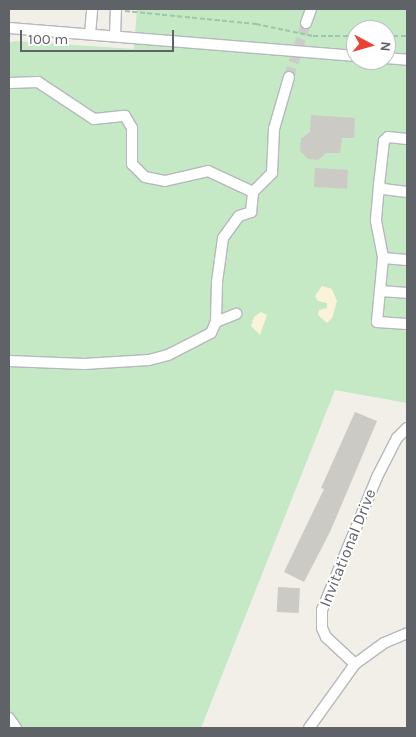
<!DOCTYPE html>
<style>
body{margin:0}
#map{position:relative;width:416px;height:737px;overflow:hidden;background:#f1efe8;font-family:Karla,sans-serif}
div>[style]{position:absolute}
.green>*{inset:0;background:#c5e8c5}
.sand>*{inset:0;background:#fbf3d9}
.building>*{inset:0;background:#cccac5;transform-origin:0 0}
.minor-tunnel>*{height:10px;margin-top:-5px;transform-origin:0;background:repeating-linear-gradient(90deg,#ccccc8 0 10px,transparent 0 15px)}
.path>*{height:2px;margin-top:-1px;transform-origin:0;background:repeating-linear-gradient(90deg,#9cc7a9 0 5px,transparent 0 7.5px)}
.roads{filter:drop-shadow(1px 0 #b5b8bc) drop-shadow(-1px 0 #b5b8bc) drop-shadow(0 1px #b5b8bc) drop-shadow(0 -1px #b5b8bc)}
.minor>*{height:10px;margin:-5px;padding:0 5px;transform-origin:5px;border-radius:5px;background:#fff}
span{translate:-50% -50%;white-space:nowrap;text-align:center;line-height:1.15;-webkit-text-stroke:4px #fff;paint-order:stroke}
.street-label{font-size:16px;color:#5f6368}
.frame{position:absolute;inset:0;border:10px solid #5f6368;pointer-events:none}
.north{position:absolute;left:346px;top:20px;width:50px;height:50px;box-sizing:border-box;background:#fff;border:1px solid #bfc1c3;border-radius:50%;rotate:96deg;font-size:14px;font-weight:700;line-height:20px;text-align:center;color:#5f6368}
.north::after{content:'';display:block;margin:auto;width:18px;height:22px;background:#ea4335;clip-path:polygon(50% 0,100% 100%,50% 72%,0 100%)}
.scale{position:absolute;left:20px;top:30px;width:154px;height:22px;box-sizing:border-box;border:2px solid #5f6368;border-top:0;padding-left:6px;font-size:15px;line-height:18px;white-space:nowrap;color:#5f6368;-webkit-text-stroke:4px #fff;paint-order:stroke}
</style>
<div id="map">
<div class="green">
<div style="clip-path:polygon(evenodd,137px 9px,407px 9px,407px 403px,335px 390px,201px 728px,9px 728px,9px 43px,15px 41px,134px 49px,137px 9px,356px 30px,386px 30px,386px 60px,356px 60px,356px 30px)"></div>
</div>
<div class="sand">
<div style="clip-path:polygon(322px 286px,332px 289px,337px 301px,332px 318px,327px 323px,318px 315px,319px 310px,327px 308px,327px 303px,318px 301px,315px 296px)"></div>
<div style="clip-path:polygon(261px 312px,267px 315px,260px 335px,251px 326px,254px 317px)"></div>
</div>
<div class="building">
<div style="clip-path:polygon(311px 115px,355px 118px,354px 138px,342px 138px,340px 153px,326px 153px,318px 160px,308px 159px,300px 151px,301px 139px,310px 132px)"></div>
<div style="left:315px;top:168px;width:33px;height:19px;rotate:3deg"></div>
<div style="clip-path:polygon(355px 412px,377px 421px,330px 532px,304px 582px,284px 572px,324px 489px,321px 488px)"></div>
<div style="left:278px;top:587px;width:22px;height:25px;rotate:3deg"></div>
</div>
<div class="minor-tunnel">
<div style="left:289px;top:77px;width:57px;rotate:-72.5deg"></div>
</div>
<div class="path">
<div style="left:125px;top:11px;width:132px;rotate:5.7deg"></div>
<div style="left:256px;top:24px;width:58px;rotate:11.9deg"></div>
<div style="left:313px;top:36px;width:43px"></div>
<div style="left:386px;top:36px;width:21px"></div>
</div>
<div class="roads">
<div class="minor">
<div style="left:306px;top:23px;width:15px;rotate:-70deg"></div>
<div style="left:9px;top:28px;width:348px;rotate:4.6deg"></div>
<div style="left:90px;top:34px;width:25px;rotate:-85deg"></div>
<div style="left:115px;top:36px;width:27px;rotate:-88deg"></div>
<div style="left:386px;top:58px;width:21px;rotate:5deg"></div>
<div style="left:9px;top:83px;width:29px;rotate:-2deg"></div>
<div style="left:38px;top:82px;width:67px;rotate:33.5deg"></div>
<div style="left:94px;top:119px;width:31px;rotate:-6deg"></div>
<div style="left:125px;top:116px;width:14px;rotate:60deg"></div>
<div style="left:132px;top:128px;width:36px;rotate:90deg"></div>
<div style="left:132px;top:164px;width:18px;rotate:45deg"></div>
<div style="left:145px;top:177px;width:20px;rotate:11deg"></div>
<div style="left:165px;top:181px;width:44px;rotate:-13.1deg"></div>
<div style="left:208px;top:171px;width:50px;rotate:25deg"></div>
<div style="left:407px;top:139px;width:19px;rotate:-174deg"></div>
<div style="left:388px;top:137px;width:6px;rotate:135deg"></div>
<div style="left:384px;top:141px;width:44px;rotate:96.5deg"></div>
<div style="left:379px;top:185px;width:6px;rotate:45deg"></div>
<div style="left:383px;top:189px;width:24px;rotate:7deg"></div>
<div style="left:379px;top:185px;width:36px;rotate:95deg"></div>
<div style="left:376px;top:221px;width:38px;rotate:79deg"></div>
<div style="left:383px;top:258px;width:64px;rotate:95.4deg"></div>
<div style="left:377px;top:322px;width:30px;rotate:4deg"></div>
<div style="left:383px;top:258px;width:24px;rotate:5deg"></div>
<div style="left:380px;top:291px;width:27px;rotate:4deg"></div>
<div style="left:216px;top:322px;width:22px;rotate:-22deg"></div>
<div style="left:9px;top:361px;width:75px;rotate:2.3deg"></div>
<div style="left:84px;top:364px;width:65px;rotate:-3.5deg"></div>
<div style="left:149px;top:360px;width:20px;rotate:-15deg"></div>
<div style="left:168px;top:355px;width:48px;rotate:-27.1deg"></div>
<div style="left:211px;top:333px;width:12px;rotate:-66deg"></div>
<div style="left:216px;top:322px;width:40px;rotate:-88.6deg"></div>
<div style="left:217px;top:282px;width:44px;rotate:-82.2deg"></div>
<div style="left:223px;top:238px;width:27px;rotate:-54deg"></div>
<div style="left:239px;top:216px;width:13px;rotate:-18deg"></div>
<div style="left:251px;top:212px;width:20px;rotate:-84deg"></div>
<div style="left:253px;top:192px;width:27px;rotate:-45deg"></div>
<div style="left:272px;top:173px;width:44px;rotate:-87.4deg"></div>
<div style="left:274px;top:129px;width:54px;rotate:-73.9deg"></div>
<div style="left:355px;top:664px;width:40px;rotate:-137deg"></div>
<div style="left:326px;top:637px;width:10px;rotate:-114deg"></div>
<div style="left:322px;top:628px;width:18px;rotate:-90deg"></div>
<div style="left:322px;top:610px;width:144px;rotate:-67.5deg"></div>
<div style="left:377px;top:477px;width:44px;rotate:-62.9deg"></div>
<div style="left:397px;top:438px;width:14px;rotate:-45deg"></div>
<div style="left:9px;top:718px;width:12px;rotate:55deg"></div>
<div style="left:309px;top:728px;width:79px;rotate:-54.3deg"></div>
<div style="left:355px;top:664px;width:36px;rotate:-36deg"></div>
<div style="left:384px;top:643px;width:25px;rotate:-23deg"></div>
</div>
</div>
<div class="street-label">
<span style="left:348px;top:548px;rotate:-68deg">Invitational Drive</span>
</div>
<div class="frame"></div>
<div class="north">N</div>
<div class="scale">100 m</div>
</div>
